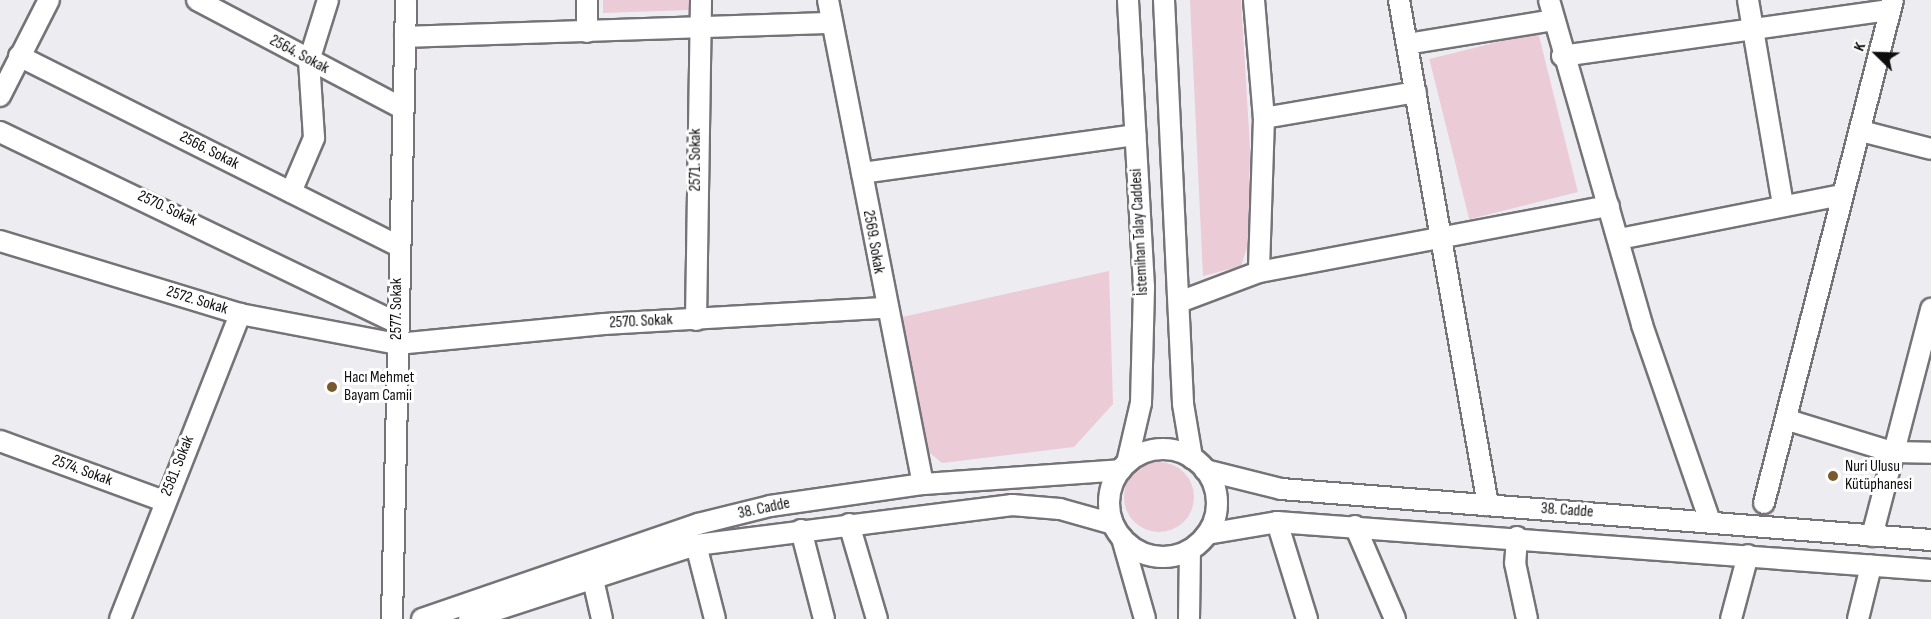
<!DOCTYPE html>
<meta charset="utf-8">
<style>
body{margin:0}
#map{position:relative;width:1931px;height:619px;overflow:hidden;background:#edecf1;font-family:"Sofia Sans Condensed",sans-serif}
div>[style]{position:absolute}
.green>*{inset:0;background:#eacbd6;transform-origin:0 0}
.round{border-radius:50%}
.roads{filter:drop-shadow(2px 0 #757378) drop-shadow(-2px 0 #757378) drop-shadow(0 2px #757378) drop-shadow(0 -2px #757378)}
.minor>*{height:20px;margin:-10px;padding:0 10px;transform-origin:10px;border-radius:10px;background:#fff}
.minor>.ring{margin:-10px;padding:0;box-sizing:content-box;background:none;border:20px solid #fff;border-radius:50%}
.dots>*{width:16px;height:16px;translate:-50% -50%;box-sizing:border-box;border:3px solid #fff;border-radius:50%}
span{translate:-50% -50%;white-space:nowrap;text-align:center;line-height:1.15;-webkit-text-stroke:6px #fff;paint-order:stroke}
.street-label{font-size:16px;color:#0e0e0f}
.poi-label{font-size:16px;color:#0e0e0f}
.left{translate:0 -50%;text-align:left}
.north{position:absolute;left:1847px;top:24px;width:60px;height:60px;-webkit-text-stroke:4px #fff;paint-order:stroke;rotate:293deg;font-size:16px;font-weight:700;line-height:24px;text-align:center;color:#0e0e0f}
.north::after{content:'';display:block;margin:auto;width:21px;height:27px;background:#0e0e0f;clip-path:polygon(50% 0,100% 100%,50% 72%,0 100%)}
</style>
<div id="map">
<div class="green">
<div style="clip-path:polygon(603px 0,689px 0,689px 10px,603px 13px)"></div>
<div style="clip-path:polygon(1190px 0,1241px 0,1250px 148px,1248px 244px,1241px 266px,1203px 276px)"></div>
<div style="left:1538px;top:32px;width:165px;height:112px;rotate:76deg"></div>
<div style="clip-path:polygon(1109px 271px,1113px 404px,1074px 447px,942px 463px,924px 448px,898px 318px)"></div>
<div class="round" style="left:1124px;top:462px;width:70px;height:70px"></div>
</div>
<div class="roads">
<div class="minor">
<div style="left:197px;top:0;width:232px;rotate:27.8deg"></div>
<div style="left:587px;top:0;width:32px;rotate:90deg"></div>
<div style="left:828px;top:0;width:493px;rotate:78.9deg"></div>
<div style="left:1164px;top:0;width:404px;rotate:87.3deg"></div>
<div style="left:1183px;top:404px;width:55px;rotate:80.5deg"></div>
<div style="left:1254px;top:0;width:118px;rotate:85.2deg"></div>
<div style="left:1264px;top:118px;width:154px;rotate:91.9deg"></div>
<div style="left:1399px;top:0;width:513px;rotate:80deg"></div>
<div style="left:1549px;top:0;width:338px;rotate:74deg"></div>
<div style="left:1642px;top:325px;width:207px;rotate:70.9deg"></div>
<div style="left:1748px;top:0;width:208px;rotate:80.3deg"></div>
<div style="left:405px;top:37px;width:427px;rotate:-1.9deg"></div>
<div style="left:1407px;top:44px;width:148px;rotate:-9.3deg"></div>
<div style="left:19px;top:56px;width:424px;rotate:26.6deg"></div>
<div style="left:1562px;top:56px;width:331px;rotate:-8deg"></div>
<div style="left:0;top:96px;width:108px;rotate:-63deg"></div>
<div style="left:1264px;top:118px;width:154px;rotate:-9.7deg"></div>
<div style="left:1861px;top:131px;width:72px;rotate:14.4deg"></div>
<div style="left:0;top:132px;width:440px;rotate:25.7deg"></div>
<div style="left:862px;top:173px;width:276px;rotate:-7.9deg"></div>
<div style="left:291px;top:192px;width:59px;rotate:-66.9deg"></div>
<div style="left:314px;top:138px;width:77px;rotate:-93.7deg"></div>
<div style="left:309px;top:61px;width:64px;rotate:-72.7deg"></div>
<div style="left:1619px;top:239px;width:227px;rotate:-11.2deg"></div>
<div style="left:0;top:241px;width:251px;rotate:16.9deg"></div>
<div style="left:240px;top:314px;width:160px;rotate:10.8deg"></div>
<div style="left:397px;top:344px;width:208px;rotate:-5.5deg"></div>
<div style="left:604px;top:324px;width:280px;rotate:-3.3deg"></div>
<div style="left:1179px;top:302px;width:85px;rotate:-20.6deg"></div>
<div style="left:1259px;top:272px;width:356px;rotate:-10.7deg"></div>
<div style="left:696px;top:320px;width:320px;rotate:-89.1deg"></div>
<div style="left:1788px;top:420px;width:109px;rotate:17.1deg"></div>
<div style="left:1892px;top:452px;width:39px;rotate:1deg"></div>
<div style="left:0;top:441px;width:175px;rotate:20.1deg"></div>
<div class="ring" style="left:1109px;top:449px;width:88px;height:88px"></div>
<div style="left:1127px;top:463px;width:62px;rotate:-76.9deg"></div>
<div style="left:1141px;top:403px;width:116px;rotate:-88.5deg"></div>
<div style="left:1144px;top:287px;width:287px;rotate:-93.2deg"></div>
<div style="left:1205px;top:470px;width:78px;rotate:14deg"></div>
<div style="left:1281px;top:489px;width:652px;rotate:4.49deg"></div>
<div style="left:1764px;top:503px;width:519px;rotate:-75.62deg"></div>
<div style="left:1277px;top:522px;width:102px;rotate:72.8deg"></div>
<div style="left:849px;top:524px;width:99px;rotate:73.6deg"></div>
<div style="left:1355px;top:526px;width:101px;rotate:66.7deg"></div>
<div style="left:801px;top:530px;width:92px;rotate:75.5deg"></div>
<div style="left:1207px;top:534px;width:71px;rotate:-9.7deg"></div>
<div style="left:1277px;top:522px;width:656px;rotate:4.2deg"></div>
<div style="left:1872px;top:536px;width:235px;rotate:-75.4deg"></div>
<div style="left:1517px;top:537px;width:26px;rotate:94deg"></div>
<div style="left:1515px;top:563px;width:57px;rotate:77.9deg"></div>
<div style="left:1122px;top:538px;width:84px;rotate:74.1deg"></div>
<div style="left:696px;top:545px;width:76px;rotate:75.6deg"></div>
<div style="left:592px;top:575px;width:45px;rotate:77.2deg"></div>
<div style="left:120px;top:619px;width:328px;rotate:-68.5deg"></div>
<div style="left:392px;top:619px;width:619px;rotate:-88.7deg"></div>
<div style="left:422px;top:619px;width:292px;rotate:-19deg"></div>
<div style="left:698px;top:524px;width:74px;rotate:-14deg"></div>
<div style="left:770px;top:506px;width:155px;rotate:-8.2deg"></div>
<div style="left:923px;top:484px;width:198px;rotate:-4deg"></div>
<div style="left:469px;top:619px;width:239px;rotate:-18.1deg"></div>
<div style="left:696px;top:545px;width:319px;rotate:-7.2deg"></div>
<div style="left:1012px;top:505px;width:48px;rotate:4.8deg"></div>
<div style="left:1060px;top:509px;width:55px;rotate:15.8deg"></div>
<div style="left:1189px;top:619px;width:69px;rotate:-89.2deg"></div>
<div style="left:1731px;top:619px;width:66px;rotate:-75.1deg"></div>
<div style="left:1858px;top:619px;width:55px;rotate:-76.2deg"></div>
</div>
</div>
<div class="dots">
<div style="left:332px;top:387px;background:#77592d"></div>
<div style="left:1833px;top:476px;background:#77592d"></div>
</div>
<div class="street-label">
<span style="left:299px;top:55px;rotate:28deg">2564. Sokak</span>
<span style="left:209px;top:151px;rotate:27deg">2566. Sokak</span>
<span style="left:696px;top:160px;rotate:-90deg">2571. Sokak</span>
<span style="left:167px;top:209px;rotate:25deg">2570. Sokak</span>
<span style="left:1140px;top:232px;rotate:-93deg">İstemihan Talay Caddesi</span>
<span style="left:873px;top:242px;rotate:80deg">2569. Sokak</span>
<span style="left:197px;top:301px;rotate:17deg">2572. Sokak</span>
<span style="left:397px;top:309px;rotate:-90deg">2577. Sokak</span>
<span style="left:641px;top:322px;rotate:-3deg">2570. Sokak</span>
<span style="left:178px;top:466px;rotate:-68deg">2581. Sokak</span>
<span style="left:82px;top:471px;rotate:20deg">2574. Sokak</span>
<span style="left:764px;top:509px;rotate:-12deg">38. Cadde</span>
<span style="left:1567px;top:511px;rotate:4deg">38. Cadde</span>
</div>
<div class="poi-label">
<span class="left" style="left:344px;top:387px">Hacı Mehmet<br>Bayam Camii</span>
<span class="left" style="left:1845px;top:476px">Nuri Ulusu<br>Kütüphanesi</span>
</div>
<div class="north">K</div>
</div>
